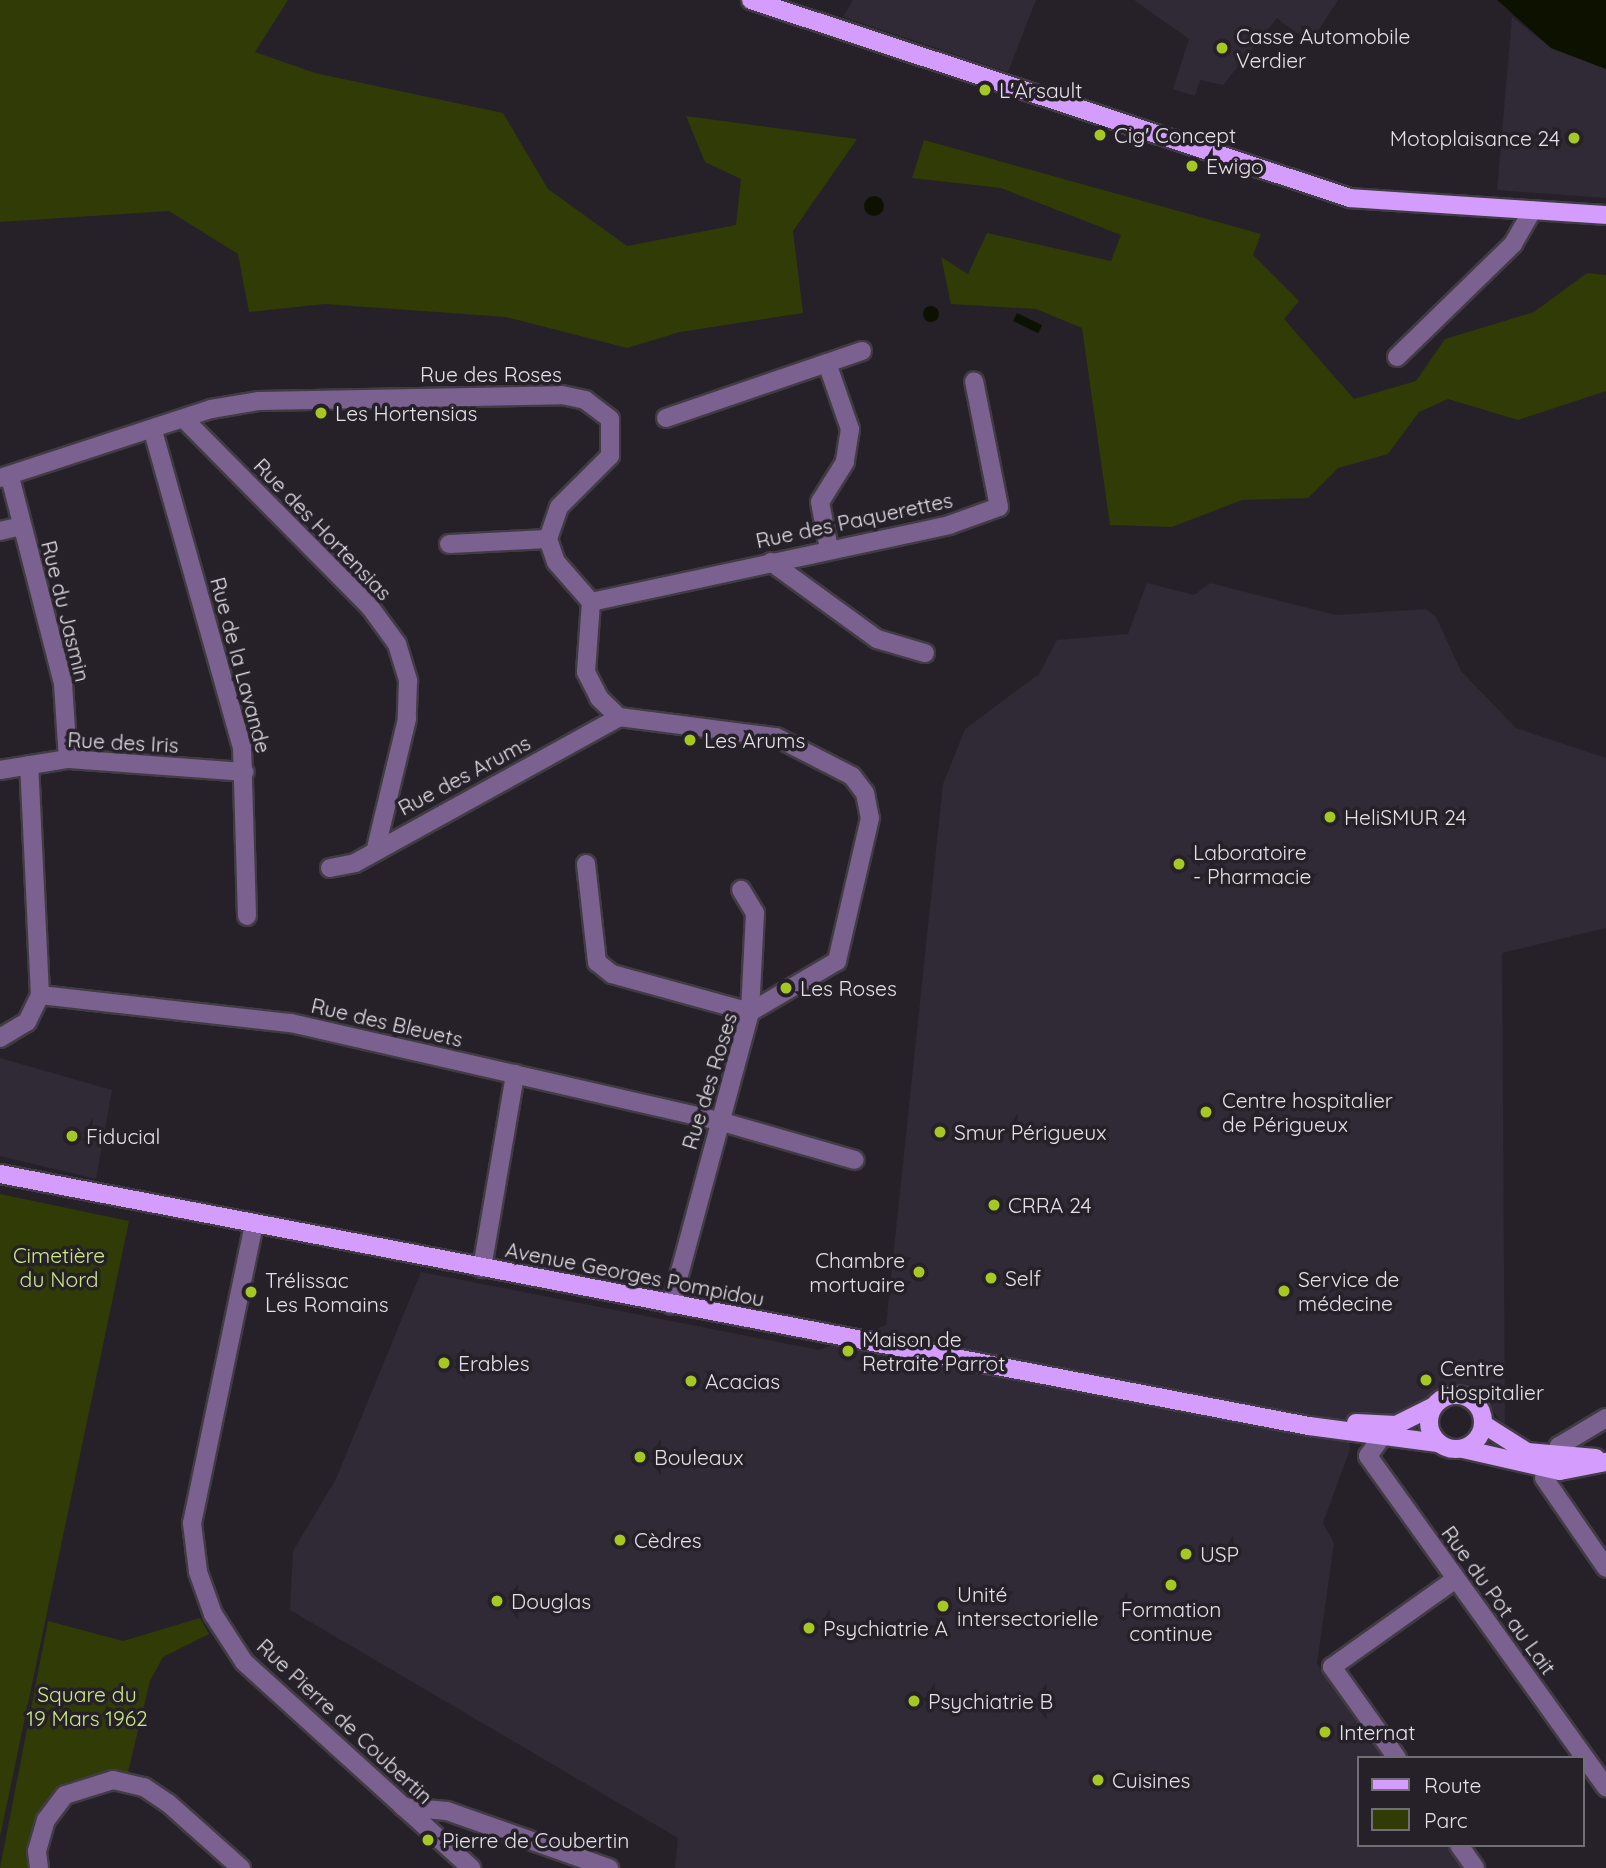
<!DOCTYPE html>
<meta charset="utf-8">
<style>
body{margin:0}
#map{position:relative;width:1606px;height:1868px;overflow:hidden;background:#262129;font-family:Quicksand,sans-serif}
div>[style]{position:absolute}
.built>*{inset:0;background:#302936}
.green>*{inset:0;background:#303b06}
.water>*{inset:0;background:#0d1200;transform-origin:0 0}
.round{border-radius:50%}
.roads{filter:drop-shadow(2px 0 #413c43) drop-shadow(-2px 0 #413c43) drop-shadow(0 2px #413c43) drop-shadow(0 -2px #413c43)}
.minor>*{height:18px;margin:-9px;padding:0 9px;transform-origin:9px;border-radius:9px;background:#7b618f}
.major>*{height:18px;margin:-9px;padding:0 9px;transform-origin:9px;border-radius:9px;background:#d49dfd}
.major>.ring{margin:-9px;padding:0;box-sizing:content-box;background:none;border:18px solid #d49dfd;border-radius:50%}
.dots>*{width:19px;height:19px;translate:-50% -50%;box-sizing:border-box;border:4px solid #262129;border-radius:50%}
span{translate:-50% -50%;white-space:nowrap;text-align:center;line-height:1.15;-webkit-text-stroke:7px #262129;paint-order:stroke}
.poi-label{font-size:21px;color:#e4e1e6}
.left{translate:0 -50%;text-align:left}
.right{translate:-100% -50%;text-align:right}
.street-label{font-size:21px;color:#e4e1e6}
.park-label{font-size:21px;color:#ccea7e}
.legend{position:absolute;left:1357px;top:1756px;width:228px;height:91px;box-sizing:border-box;background:#262129;border:2px solid #726e75;margin:0;padding:9px 12px;list-style:none;font-size:21px;color:#e4e1e6}
.legend li{display:flex;align-items:center;gap:14px;height:35px}
.legend b{width:35px;border:2px solid #726e75}
</style>
<div id="map">
<div class="built">
<div style="clip-path:polygon(853px 0,1036px 0,1008px 72px,843px 17px)"></div>
<div style="clip-path:polygon(1134px 0,1338px 0,1310px 43px,1277px 18px,1223px 85px,1200px 80px,1195px 96px,1173px 89px,1189px 39px)"></div>
<div style="clip-path:polygon(1512px 17px,1551px 48px,1606px 69px,1606px 198px,1497px 190px)"></div>
<div style="clip-path:polygon(1147px 583px,1194px 595px,1210px 583px,1336px 615px,1426px 609px,1436px 617px,1461px 671px,1516px 728px,1606px 758px,1606px 928px,1502px 953px,1505px 1427px,1476px 1388px,1442px 1385px,1419px 1406px,1382px 1421px,1347px 1419px,1350px 1449px,1323px 1523px,1334px 1543px,1317px 1664px,1385px 1758px,1359px 1758px,1359px 1845px,1447px 1845px,1464px 1868px,675px 1868px,678px 1838px,290px 1610px,293px 1551px,336px 1479px,421px 1272px,819px 1350px,886px 1325px,943px 784px,965px 729px,1039px 674px,1057px 640px,1128px 634px)"></div>
<div style="clip-path:polygon(0 1058px,112px 1090px,96px 1179px,0 1156px)"></div>
</div>
<div class="green">
<div style="clip-path:polygon(0 0,288px 0,255px 52px,315px 73px,503px 113px,548px 189px,627px 246px,736px 225px,741px 179px,705px 162px,686px 116px,857px 139px,793px 231px,803px 313px,680px 332px,627px 348px,506px 317px,325px 304px,249px 312px,238px 254px,169px 211px,0 222px)"></div>
<div style="clip-path:polygon(924px 140px,1261px 234px,1253px 255px,1299px 301px,1284px 319px,1354px 399px,1416px 381px,1445px 339px,1534px 312px,1587px 273px,1606px 275px,1606px 391px,1518px 420px,1448px 399px,1419px 412px,1388px 454px,1338px 468px,1308px 498px,1242px 500px,1172px 527px,1110px 525px,1082px 328px,1036px 309px,951px 304px,941px 257px,968px 274px,987px 233px,1111px 261px,1121px 235px,1001px 188px,912px 178px)"></div>
<div style="clip-path:polygon(0 1194px,129px 1221px,0 1837px)"></div>
<div style="clip-path:polygon(200px 1618px,209px 1634px,163px 1657px,150px 1681px,128px 1772px,82px 1779px,50px 1808px,32px 1868px,0 1868px,48px 1621px,123px 1641px)"></div>
</div>
<div class="water">
<div style="clip-path:polygon(1497px 0,1606px 0,1606px 69px,1551px 48px)"></div>
<div class="round" style="left:864px;top:196px;width:20px;height:20px"></div>
<div class="round" style="left:923px;top:306px;width:16px;height:16px"></div>
<div style="left:1017px;top:313px;width:28px;height:9px;rotate:26deg"></div>
</div>
<div class="roads">
<div class="minor">
<div style="left:1397px;top:357px;width:162px;rotate:-44.2deg"></div>
<div style="left:1513px;top:244px;width:39px;rotate:-60deg"></div>
<div style="left:827px;top:363px;width:37px;rotate:-19deg"></div>
<div style="left:666px;top:418px;width:170px;rotate:-18.9deg"></div>
<div style="left:827px;top:363px;width:70px;rotate:70.8deg"></div>
<div style="left:850px;top:429px;width:33px;rotate:99deg"></div>
<div style="left:845px;top:462px;width:47px;rotate:122deg"></div>
<div style="left:820px;top:502px;width:48px;rotate:79.2deg"></div>
<div style="left:184px;top:419px;width:264px;rotate:45.3deg"></div>
<div style="left:370px;top:607px;width:46px;rotate:53.9deg"></div>
<div style="left:397px;top:644px;width:39px;rotate:73deg"></div>
<div style="left:408px;top:681px;width:38px;rotate:92deg"></div>
<div style="left:407px;top:719px;width:133px;rotate:103.5deg"></div>
<div style="left:153px;top:431px;width:328px;rotate:74.3deg"></div>
<div style="left:242px;top:747px;width:169px;rotate:88.3deg"></div>
<div style="left:10px;top:477px;width:214px;rotate:75.6deg"></div>
<div style="left:63px;top:684px;width:75px;rotate:86.2deg"></div>
<div style="left:0;top:478px;width:222px;rotate:-18.1deg"></div>
<div style="left:211px;top:409px;width:49px;rotate:-9.5deg"></div>
<div style="left:259px;top:401px;width:303px;rotate:-1.1deg"></div>
<div style="left:562px;top:395px;width:24px;rotate:12deg"></div>
<div style="left:585px;top:400px;width:31px;rotate:37deg"></div>
<div style="left:610px;top:419px;width:37px;rotate:90deg"></div>
<div style="left:610px;top:456px;width:72px;rotate:135deg"></div>
<div style="left:559px;top:507px;width:34px;rotate:109deg"></div>
<div style="left:548px;top:539px;width:24px;rotate:71deg"></div>
<div style="left:556px;top:562px;width:53px;rotate:48.8deg"></div>
<div style="left:591px;top:602px;width:70px;rotate:94.1deg"></div>
<div style="left:586px;top:672px;width:29px;rotate:63deg"></div>
<div style="left:599px;top:698px;width:28px;rotate:44deg"></div>
<div style="left:619px;top:717px;width:158px;rotate:7.3deg"></div>
<div style="left:776px;top:737px;width:85px;rotate:27.2deg"></div>
<div style="left:852px;top:776px;width:21px;rotate:53deg"></div>
<div style="left:865px;top:793px;width:25px;rotate:79deg"></div>
<div style="left:870px;top:818px;width:147px;rotate:103deg"></div>
<div style="left:837px;top:961px;width:101px;rotate:149.6deg"></div>
<div style="left:750px;top:1012px;width:303px;rotate:105.1deg"></div>
<div style="left:0;top:531px;width:22px;rotate:-13deg"></div>
<div style="left:449px;top:544px;width:99px;rotate:-2.9deg"></div>
<div style="left:771px;top:562px;width:131px;rotate:36deg"></div>
<div style="left:877px;top:639px;width:50px;rotate:16.3deg"></div>
<div style="left:591px;top:602px;width:366px;rotate:-12.1deg"></div>
<div style="left:949px;top:525px;width:53px;rotate:-19.8deg"></div>
<div style="left:999px;top:507px;width:128px;rotate:-101.2deg"></div>
<div style="left:0;top:770px;width:69px;rotate:-9.2deg"></div>
<div style="left:68px;top:759px;width:177px;rotate:4.2deg"></div>
<div style="left:586px;top:864px;width:99px;rotate:83.6deg"></div>
<div style="left:597px;top:962px;width:19px;rotate:39deg"></div>
<div style="left:612px;top:974px;width:143px;rotate:15.4deg"></div>
<div style="left:750px;top:1012px;width:99px;rotate:-87.1deg"></div>
<div style="left:755px;top:913px;width:27px;rotate:-121deg"></div>
<div style="left:330px;top:868px;width:25px;rotate:-11deg"></div>
<div style="left:355px;top:863px;width:302px;rotate:-28.9deg"></div>
<div style="left:40px;top:995px;width:253px;rotate:6.4deg"></div>
<div style="left:291px;top:1023px;width:439px;rotate:12.9deg"></div>
<div style="left:719px;top:1121px;width:141px;rotate:16deg"></div>
<div style="left:0;top:1038px;width:31px;rotate:-31deg"></div>
<div style="left:27px;top:1022px;width:30px;rotate:-64deg"></div>
<div style="left:40px;top:995px;width:230px;rotate:-92.7deg"></div>
<div style="left:254px;top:1224px;width:305px;rotate:101.7deg"></div>
<div style="left:192px;top:1523px;width:49px;rotate:83deg"></div>
<div style="left:198px;top:1572px;width:45px;rotate:70.3deg"></div>
<div style="left:213px;top:1614px;width:57px;rotate:57.1deg"></div>
<div style="left:244px;top:1662px;width:307px;rotate:42.2deg"></div>
<div style="left:482px;top:1268px;width:197px;rotate:-80.3deg"></div>
<div style="left:1606px;top:1418px;width:55px;rotate:149.2deg"></div>
<div style="left:1559px;top:1446px;width:35px;rotate:115deg"></div>
<div style="left:1544px;top:1478px;width:109px;rotate:55.4deg"></div>
<div style="left:1381px;top:1438px;width:22px;rotate:126deg"></div>
<div style="left:1368px;top:1456px;width:408px;rotate:54.3deg"></div>
<div style="left:1397px;top:1758px;width:112px;rotate:-125.5deg"></div>
<div style="left:1332px;top:1667px;width:152px;rotate:-35.4deg"></div>
<div style="left:403px;top:1807px;width:44px;rotate:5.2deg"></div>
<div style="left:447px;top:1811px;width:172px;rotate:19.4deg"></div>
<div style="left:1459px;top:1845px;width:28px;rotate:55deg"></div>
<div style="left:39px;top:1868px;width:17px;rotate:-97deg"></div>
<div style="left:37px;top:1851px;width:32px;rotate:-74deg"></div>
<div style="left:46px;top:1820px;width:31px;rotate:-53deg"></div>
<div style="left:65px;top:1795px;width:50px;rotate:-17.4deg"></div>
<div style="left:113px;top:1780px;width:32px;rotate:13deg"></div>
<div style="left:144px;top:1787px;width:29px;rotate:34deg"></div>
<div style="left:168px;top:1803px;width:98px;rotate:41.7deg"></div>
</div>
<div class="major">
<div style="left:751px;top:0;width:631px;rotate:18.29deg"></div>
<div style="left:1350px;top:198px;width:257px;rotate:3.8deg"></div>
<div style="left:0;top:1174px;width:1333px;rotate:10.9deg"></div>
<div style="left:1309px;top:1426px;width:130px;rotate:7.5deg"></div>
<div class="ring" style="left:1429px;top:1395px;width:36px;height:36px"></div>
<div style="left:1356px;top:1423px;width:40px;rotate:2.9deg"></div>
<div style="left:1396px;top:1425px;width:42px;rotate:-26.6deg"></div>
<div style="left:1483px;top:1424px;width:52px;rotate:32.5deg"></div>
<div style="left:1527px;top:1452px;width:69px;rotate:5deg"></div>
<div style="left:1463px;top:1449px;width:99px;rotate:12.8deg"></div>
<div style="left:1560px;top:1471px;width:47px;rotate:-11.1deg"></div>
</div>
</div>
<div class="dots">
<div style="left:1222px;top:48px;background:#a5c822"></div>
<div style="left:985px;top:90px;background:#a5c822"></div>
<div style="left:1100px;top:135px;background:#a5c822"></div>
<div style="left:1574px;top:138px;background:#a5c822"></div>
<div style="left:1192px;top:166px;background:#a5c822"></div>
<div style="left:321px;top:413px;background:#a5c822"></div>
<div style="left:690px;top:740px;background:#a5c822"></div>
<div style="left:1330px;top:817px;background:#a5c822"></div>
<div style="left:1179px;top:864px;background:#a5c822"></div>
<div style="left:786px;top:988px;background:#a5c822"></div>
<div style="left:1206px;top:1112px;background:#a5c822"></div>
<div style="left:940px;top:1132px;background:#a5c822"></div>
<div style="left:72px;top:1136px;background:#a5c822"></div>
<div style="left:994px;top:1205px;background:#a5c822"></div>
<div style="left:919px;top:1272px;background:#a5c822"></div>
<div style="left:991px;top:1278px;background:#a5c822"></div>
<div style="left:1284px;top:1291px;background:#a5c822"></div>
<div style="left:251px;top:1292px;background:#a5c822"></div>
<div style="left:848px;top:1351px;background:#a5c822"></div>
<div style="left:444px;top:1363px;background:#a5c822"></div>
<div style="left:1426px;top:1380px;background:#a5c822"></div>
<div style="left:691px;top:1381px;background:#a5c822"></div>
<div style="left:640px;top:1457px;background:#a5c822"></div>
<div style="left:620px;top:1540px;background:#a5c822"></div>
<div style="left:1186px;top:1554px;background:#a5c822"></div>
<div style="left:1171px;top:1585px;background:#a5c822"></div>
<div style="left:497px;top:1601px;background:#a5c822"></div>
<div style="left:943px;top:1606px;background:#a5c822"></div>
<div style="left:809px;top:1628px;background:#a5c822"></div>
<div style="left:914px;top:1701px;background:#a5c822"></div>
<div style="left:1325px;top:1732px;background:#a5c822"></div>
<div style="left:1098px;top:1780px;background:#a5c822"></div>
<div style="left:428px;top:1840px;background:#a5c822"></div>
</div>
<div class="poi-label">
<span class="left" style="left:1236px;top:48px">Casse Automobile<br>Verdier</span>
<span class="left" style="left:999px;top:90px">L'Arsault</span>
<span class="left" style="left:1114px;top:135px">Cig' Concept</span>
<span class="right" style="left:1560px;top:138px">Motoplaisance 24</span>
<span class="left" style="left:1206px;top:166px">Ewigo</span>
<span class="left" style="left:335px;top:413px">Les Hortensias</span>
<span class="left" style="left:704px;top:740px">Les Arums</span>
<span class="left" style="left:1344px;top:817px">HeliSMUR 24</span>
<span class="left" style="left:1193px;top:864px">Laboratoire<br>- Pharmacie</span>
<span class="left" style="left:800px;top:988px">Les Roses</span>
<span class="left" style="left:1222px;top:1112px">Centre hospitalier<br>de Périgueux</span>
<span class="left" style="left:954px;top:1132px">Smur Périgueux</span>
<span class="left" style="left:86px;top:1136px">Fiducial</span>
<span class="left" style="left:1008px;top:1205px">CRRA 24</span>
<span class="right" style="left:905px;top:1272px">Chambre<br>mortuaire</span>
<span class="left" style="left:1005px;top:1278px">Self</span>
<span class="left" style="left:1298px;top:1291px">Service de<br>médecine</span>
<span class="left" style="left:265px;top:1292px">Trélissac<br>Les Romains</span>
<span class="left" style="left:862px;top:1351px">Maison de<br>Retraite Parrot</span>
<span class="left" style="left:458px;top:1363px">Erables</span>
<span class="left" style="left:1440px;top:1380px">Centre<br>Hospitalier</span>
<span class="left" style="left:705px;top:1381px">Acacias</span>
<span class="left" style="left:654px;top:1457px">Bouleaux</span>
<span class="left" style="left:634px;top:1540px">Cèdres</span>
<span class="left" style="left:1200px;top:1554px">USP</span>
<span class="left" style="left:957px;top:1606px">Unité<br>intersectorielle</span>
<span class="left" style="left:511px;top:1601px">Douglas</span>
<span style="left:1171px;top:1621px">Formation<br>continue</span>
<span class="left" style="left:823px;top:1628px">Psychiatrie A</span>
<span class="left" style="left:928px;top:1701px">Psychiatrie B</span>
<span class="left" style="left:1339px;top:1732px">Internat</span>
<span class="left" style="left:1112px;top:1780px">Cuisines</span>
<span class="left" style="left:442px;top:1840px">Pierre de Coubertin</span>
</div>
<div class="street-label">
<span style="left:491px;top:374px">Rue des Roses</span>
<span style="left:854px;top:520px;rotate:-12deg">Rue des Paquerettes</span>
<span style="left:323px;top:529px;rotate:46deg">Rue des Hortensias</span>
<span style="left:66px;top:611px;rotate:76deg">Rue du Jasmin</span>
<span style="left:241px;top:665px;rotate:75deg">Rue de la Lavande</span>
<span style="left:123px;top:742px;rotate:3deg">Rue des Iris</span>
<span style="left:464px;top:775px;rotate:-28deg">Rue des Arums</span>
<span style="left:387px;top:1022px;rotate:13deg">Rue des Bleuets</span>
<span style="left:709px;top:1081px;rotate:-73deg">Rue des Roses</span>
<span style="left:635px;top:1274px;rotate:11deg">Avenue Georges Pompidou</span>
<span style="left:1499px;top:1600px;rotate:54deg">Rue du Pot au Lait</span>
<span style="left:345px;top:1721px;rotate:43deg">Rue Pierre de Coubertin</span>
</div>
<div class="park-label">
<span style="left:59px;top:1267px">Cimetière<br>du Nord</span>
<span style="left:87px;top:1706px">Square du<br>19 Mars 1962</span>
</div>
<ul class="legend">
<li><b style="height:9px;background:#d49dfd"></b>Route</li>
<li><b style="height:19px;background:#303b06"></b>Parc</li>
</ul>
</div>
